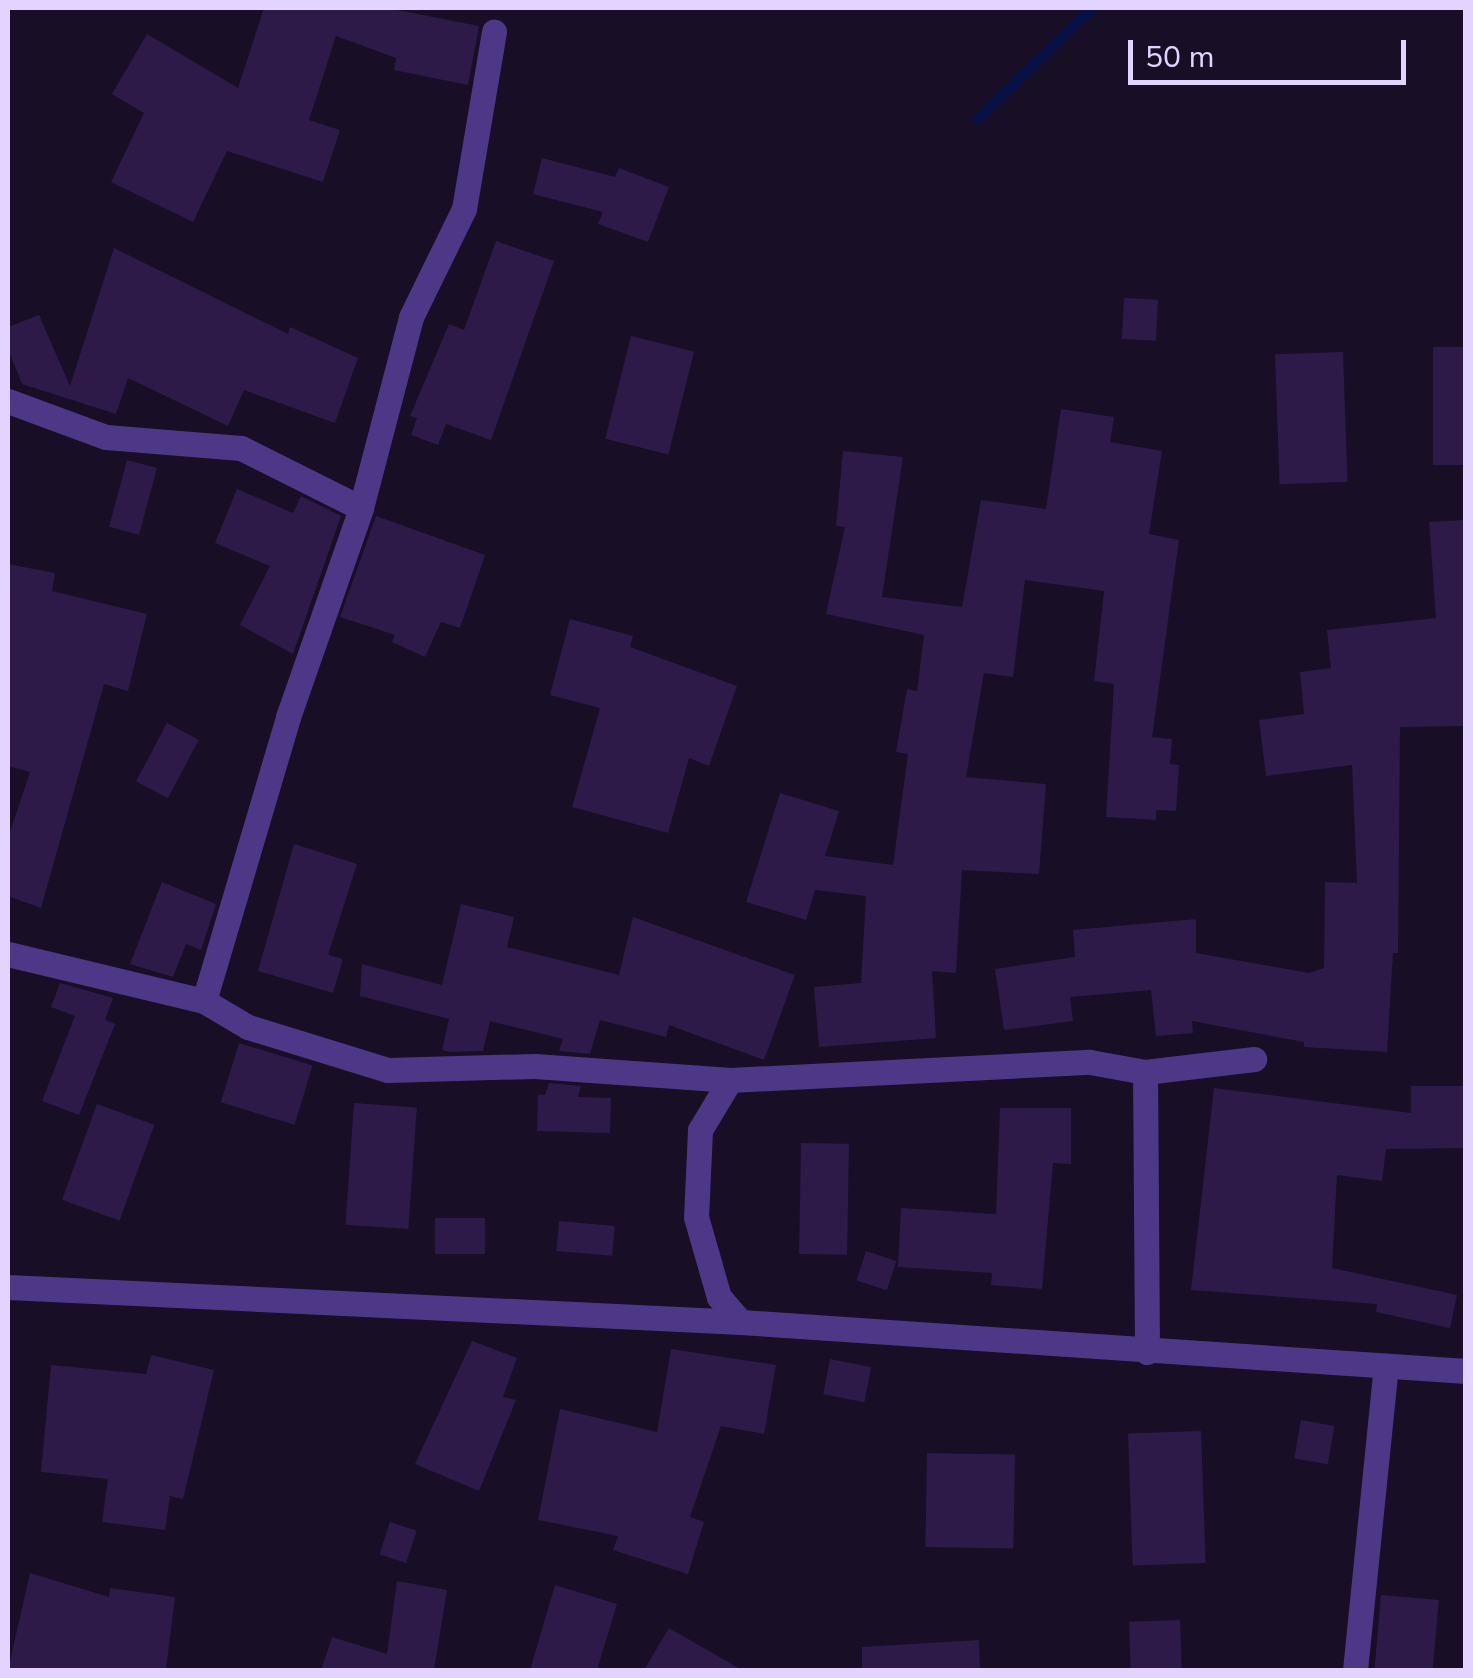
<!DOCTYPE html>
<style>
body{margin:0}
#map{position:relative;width:1473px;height:1678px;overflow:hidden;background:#180e26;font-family:"Nunito Sans",sans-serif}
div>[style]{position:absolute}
.stream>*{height:11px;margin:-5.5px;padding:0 5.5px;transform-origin:5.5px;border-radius:5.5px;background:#081145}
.building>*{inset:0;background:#2d1a48;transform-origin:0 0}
.minor>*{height:25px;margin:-12.5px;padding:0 12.5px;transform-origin:12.5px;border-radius:12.5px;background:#4d3887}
span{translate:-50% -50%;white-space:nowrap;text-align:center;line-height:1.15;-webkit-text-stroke:9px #180e26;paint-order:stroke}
.frame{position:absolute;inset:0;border:10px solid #e2d4ff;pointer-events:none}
.scale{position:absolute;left:1128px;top:40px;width:278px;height:45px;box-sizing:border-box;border:5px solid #e2d4ff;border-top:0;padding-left:12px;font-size:30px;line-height:35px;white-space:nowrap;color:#e2d4ff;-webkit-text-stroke:8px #180e26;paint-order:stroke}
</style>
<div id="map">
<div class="stream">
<div style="left:977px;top:119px;width:159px;rotate:-44.2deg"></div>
</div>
<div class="building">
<div style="clip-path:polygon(264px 8px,387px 8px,479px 26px,468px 85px,394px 70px,396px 58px,336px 36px,309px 120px,340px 130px,323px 182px,227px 151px,193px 222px,111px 182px,144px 113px,112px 94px,147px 34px,238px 88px)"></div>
<div style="clip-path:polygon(542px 158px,615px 177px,619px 168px,669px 187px,648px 242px,598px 224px,603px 212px,533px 194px)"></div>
<div style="clip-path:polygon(496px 241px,554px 261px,491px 440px,446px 424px,438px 445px,411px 435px,417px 418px,410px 416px,449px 324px,464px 330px)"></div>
<div style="clip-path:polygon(114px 248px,288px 334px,290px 327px,358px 358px,335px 423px,244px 390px,228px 426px,128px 378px,116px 414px,22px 384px,8px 349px,8px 327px,39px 315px,70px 386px)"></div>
<div style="left:1124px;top:298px;width:34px;height:41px;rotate:3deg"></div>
<div style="left:631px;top:336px;width:65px;height:106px;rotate:14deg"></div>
<div style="left:1466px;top:347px;width:118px;height:33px;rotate:90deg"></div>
<div style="left:1343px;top:352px;width:130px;height:68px;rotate:88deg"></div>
<div style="clip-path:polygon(1061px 409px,1114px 417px,1110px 442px,1162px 451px,1149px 534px,1179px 540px,1152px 737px,1172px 739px,1170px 764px,1179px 765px,1176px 811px,1156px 810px,1156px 820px,1106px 817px,1114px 684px,1094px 681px,1104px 591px,1025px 580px,1013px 677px,984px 673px,966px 777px,1046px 784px,1039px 874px,962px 870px,956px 973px,932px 971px,936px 1038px,819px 1047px,814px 987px,861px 983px,866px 896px,815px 890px,806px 920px,746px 902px,780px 793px,839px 811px,825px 856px,893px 865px,908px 754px,896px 752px,907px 689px,917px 691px,924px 635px,826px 614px,845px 527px,836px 526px,843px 451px,903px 457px,882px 597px,962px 607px,981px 500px,1046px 509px)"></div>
<div style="left:127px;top:460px;width:31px;height:69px;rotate:15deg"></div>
<div style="clip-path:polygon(237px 489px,293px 513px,301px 496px,341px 516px,293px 654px,240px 625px,270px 566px,215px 543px)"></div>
<div style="clip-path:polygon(376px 516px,485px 555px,460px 628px,441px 622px,425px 657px,392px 642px,395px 635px,340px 617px)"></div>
<div style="clip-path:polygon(1466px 520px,1466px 726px,1400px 727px,1398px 953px,1393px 953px,1387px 1052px,1304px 1047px,1304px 1042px,1192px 1021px,1193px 1033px,1156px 1036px,1151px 990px,1070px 997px,1073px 1021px,1004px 1030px,995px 969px,1075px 957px,1073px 930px,1196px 919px,1196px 953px,1309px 973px,1324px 968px,1325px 882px,1357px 883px,1352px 765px,1266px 776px,1259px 720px,1304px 714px,1300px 672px,1331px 668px,1327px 630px,1436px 618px,1429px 522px)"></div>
<div style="clip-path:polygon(8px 564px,55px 573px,52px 591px,147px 614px,128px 691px,104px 684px,41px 908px,8px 896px,8px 838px,30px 772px,8px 766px)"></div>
<div style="clip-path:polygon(570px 619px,633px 636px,630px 647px,737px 686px,709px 766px,689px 758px,668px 833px,572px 807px,600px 708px,550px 695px)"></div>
<div style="left:167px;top:723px;width:36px;height:66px;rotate:28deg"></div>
<div style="clip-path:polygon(294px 844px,357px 864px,328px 955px,343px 959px,333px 993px,258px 971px)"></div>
<div style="clip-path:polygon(162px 882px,216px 904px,201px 950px,186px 944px,173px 977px,130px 964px)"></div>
<div style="clip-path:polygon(461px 904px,514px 917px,507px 947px,619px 975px,633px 917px,795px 975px,764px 1060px,669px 1025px,666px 1037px,600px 1020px,590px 1054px,559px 1051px,563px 1039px,490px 1021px,483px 1051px,450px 1052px,442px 1050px,449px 1019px,360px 996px,362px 964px,442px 985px)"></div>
<div style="clip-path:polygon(60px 983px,113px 998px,105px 1020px,115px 1024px,79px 1115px,42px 1101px,75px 1016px,51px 1007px)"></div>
<div style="left:239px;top:1043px;width:77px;height:62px;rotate:17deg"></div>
<div style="clip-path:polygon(549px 1083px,581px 1086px,578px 1097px,611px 1098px,610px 1133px,537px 1131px,538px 1095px,545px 1095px)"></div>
<div style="clip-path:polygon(1411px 1086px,1466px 1086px,1466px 1148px,1386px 1149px,1382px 1181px,1337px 1175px,1332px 1268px,1457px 1295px,1450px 1328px,1376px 1312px,1377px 1304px,1191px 1290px,1214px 1088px,1411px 1113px)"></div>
<div style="left:354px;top:1103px;width:63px;height:122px;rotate:4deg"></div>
<div style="left:97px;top:1104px;width:61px;height:102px;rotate:20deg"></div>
<div style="clip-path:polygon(1000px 1108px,1071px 1108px,1071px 1164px,1053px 1163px,1042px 1289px,991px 1285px,992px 1273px,898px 1267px,901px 1208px,996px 1214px)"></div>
<div style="left:801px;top:1143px;width:48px;height:111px;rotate:1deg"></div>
<div style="left:435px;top:1218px;width:50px;height:36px"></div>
<div style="left:559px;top:1221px;width:56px;height:30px;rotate:5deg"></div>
<div style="left:866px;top:1251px;width:32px;height:31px;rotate:18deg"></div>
<div style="clip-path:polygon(472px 1341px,517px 1358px,503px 1397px,516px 1400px,479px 1491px,415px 1464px)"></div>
<div style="clip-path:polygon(671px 1349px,776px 1365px,764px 1434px,721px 1426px,690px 1517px,704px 1522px,688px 1574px,613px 1550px,618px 1536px,538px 1520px,560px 1409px,657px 1432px)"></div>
<div style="clip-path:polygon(151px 1355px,214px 1370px,183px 1499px,170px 1496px,165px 1530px,102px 1522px,108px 1479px,41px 1472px,51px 1365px,146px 1374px)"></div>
<div style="left:830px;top:1359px;width:42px;height:36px;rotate:11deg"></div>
<div style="left:1301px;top:1420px;width:34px;height:39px;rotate:10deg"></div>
<div style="left:1201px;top:1431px;width:132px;height:73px;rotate:88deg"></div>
<div style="left:927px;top:1453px;width:88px;height:94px;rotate:1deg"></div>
<div style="left:390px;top:1522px;width:28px;height:34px;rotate:18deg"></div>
<div style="clip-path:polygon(30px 1573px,109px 1597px,110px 1588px,175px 1597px,166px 1670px,8px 1670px)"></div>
<div style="clip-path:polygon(397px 1581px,447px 1590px,434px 1670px,321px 1670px,332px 1637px,387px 1654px)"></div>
<div style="clip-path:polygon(555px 1585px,617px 1604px,597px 1670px,530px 1670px)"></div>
<div style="left:1381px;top:1595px;width:58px;height:73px;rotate:5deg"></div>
<div style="left:1180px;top:1620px;width:50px;height:51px;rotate:88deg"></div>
<div style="clip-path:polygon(669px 1628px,742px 1670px,644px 1670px)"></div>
<div style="clip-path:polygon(979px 1640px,980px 1670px,862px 1670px,862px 1647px)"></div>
</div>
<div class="minor">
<div style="left:8px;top:401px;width:104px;rotate:20.2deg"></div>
<div style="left:106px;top:437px;width:135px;rotate:4.7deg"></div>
<div style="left:241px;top:448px;width:134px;rotate:26.6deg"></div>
<div style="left:8px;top:954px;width:202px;rotate:13.5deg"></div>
<div style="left:204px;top:1001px;width:51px;rotate:30.6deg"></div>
<div style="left:248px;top:1027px;width:146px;rotate:17.1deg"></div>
<div style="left:388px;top:1070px;width:147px;rotate:-1.6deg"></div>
<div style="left:535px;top:1066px;width:196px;rotate:4.1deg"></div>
<div style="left:730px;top:1080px;width:360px;rotate:-2.9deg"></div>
<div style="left:1090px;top:1062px;width:56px;rotate:10.3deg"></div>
<div style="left:204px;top:1001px;width:296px;rotate:-73.5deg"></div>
<div style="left:288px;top:717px;width:221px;rotate:-70.7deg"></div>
<div style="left:361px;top:508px;width:197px;rotate:-75.3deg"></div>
<div style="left:411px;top:317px;width:120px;rotate:-63.9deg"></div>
<div style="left:464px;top:209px;width:180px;rotate:-80.4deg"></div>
<div style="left:730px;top:1080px;width:58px;rotate:121deg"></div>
<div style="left:700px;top:1130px;width:87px;rotate:92.6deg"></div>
<div style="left:696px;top:1217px;width:83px;rotate:74deg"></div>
<div style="left:719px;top:1297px;width:33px;rotate:49deg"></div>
<div style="left:8px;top:1287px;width:734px;rotate:2.73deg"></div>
<div style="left:741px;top:1322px;width:727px;rotate:3.87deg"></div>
<div style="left:1147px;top:1352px;width:280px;rotate:-90.4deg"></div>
<div style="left:1145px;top:1072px;width:110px;rotate:-6.8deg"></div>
<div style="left:1355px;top:1670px;width:306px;rotate:-84.2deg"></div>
</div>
<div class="frame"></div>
<div class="scale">50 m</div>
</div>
